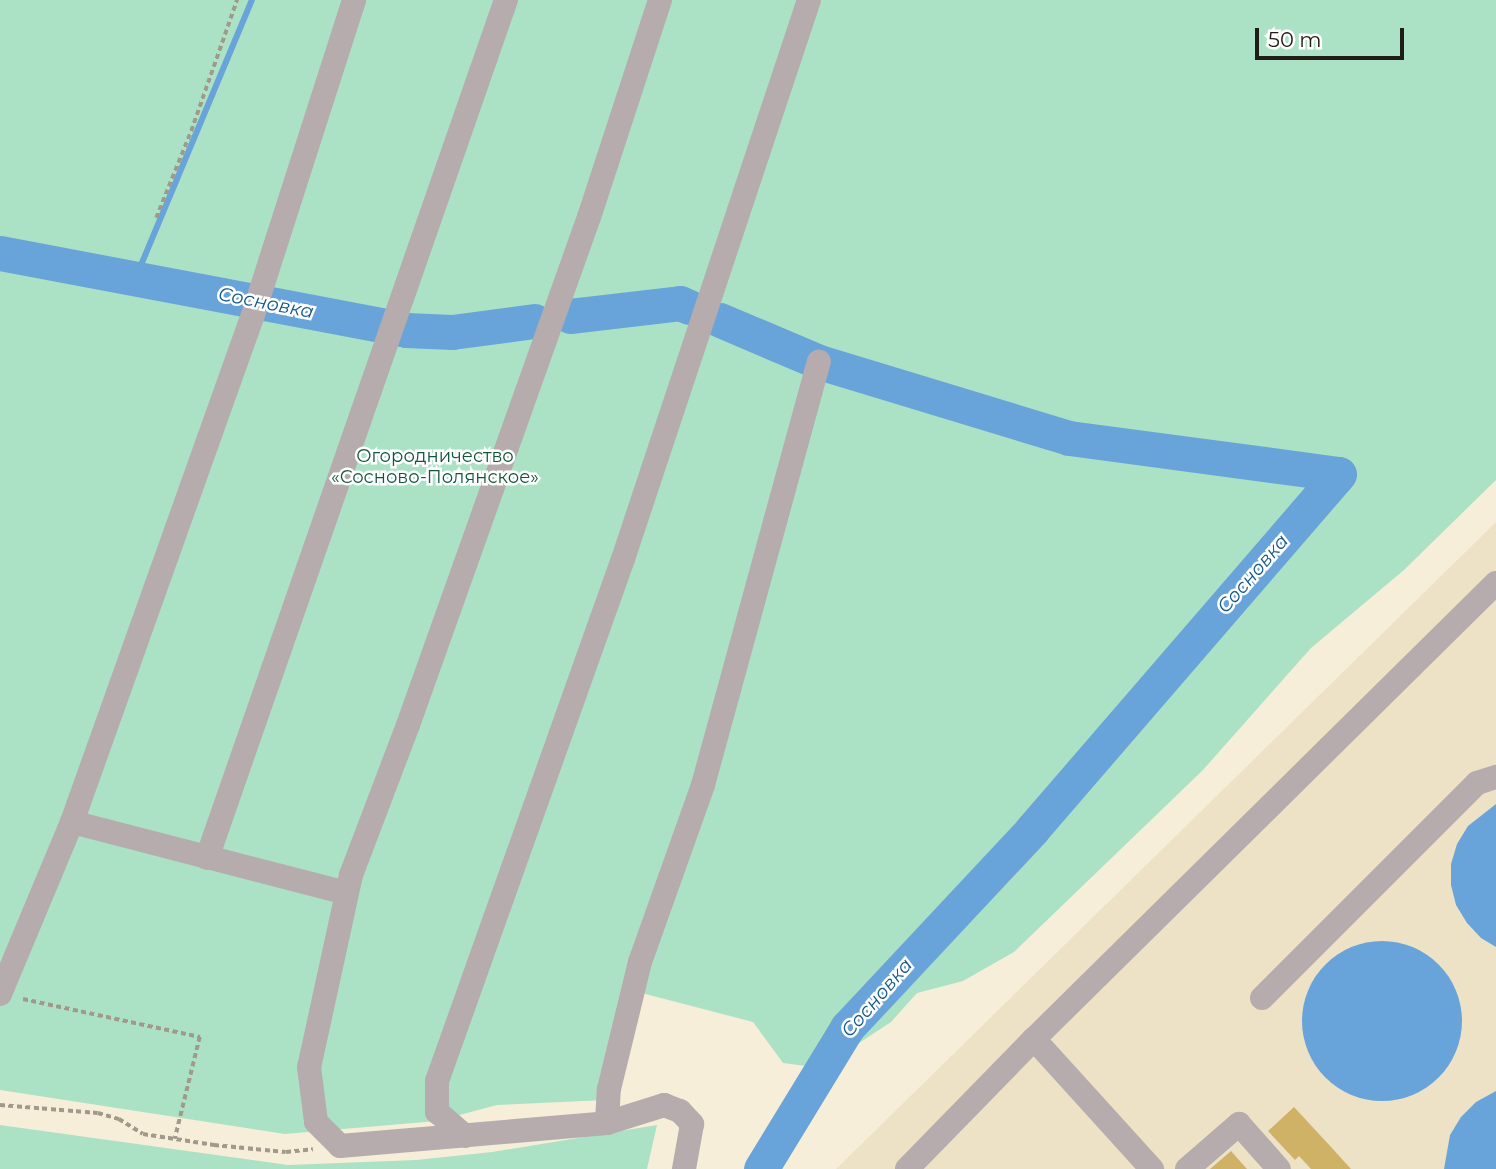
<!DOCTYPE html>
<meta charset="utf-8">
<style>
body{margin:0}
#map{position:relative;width:1496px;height:1169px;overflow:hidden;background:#f7eed9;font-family:Montserrat,sans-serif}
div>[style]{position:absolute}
.built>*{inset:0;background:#eee2c6}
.green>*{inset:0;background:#abe2c6}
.water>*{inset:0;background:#68a4d9}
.round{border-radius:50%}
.stream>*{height:6px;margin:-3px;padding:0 3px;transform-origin:3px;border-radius:3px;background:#68a4d9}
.river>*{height:35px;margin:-17.5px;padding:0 17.5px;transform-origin:17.5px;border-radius:17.5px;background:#68a4d9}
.building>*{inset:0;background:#d0b267}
.path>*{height:3.5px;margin-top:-1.75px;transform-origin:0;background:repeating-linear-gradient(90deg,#a19a8b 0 5px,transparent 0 8.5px)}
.minor>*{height:24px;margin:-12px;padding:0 12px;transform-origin:12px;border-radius:12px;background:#b7acad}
span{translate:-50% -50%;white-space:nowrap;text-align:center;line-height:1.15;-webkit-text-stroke:5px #fff;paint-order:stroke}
.park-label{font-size:18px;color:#14563c}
.water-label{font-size:19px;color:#14588a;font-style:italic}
.scale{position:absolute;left:1255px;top:28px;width:149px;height:32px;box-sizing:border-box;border:4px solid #211d16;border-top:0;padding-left:9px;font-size:21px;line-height:24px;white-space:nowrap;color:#211d16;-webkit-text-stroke:5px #fff;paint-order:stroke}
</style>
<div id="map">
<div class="built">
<div style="clip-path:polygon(1496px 522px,1496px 1169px,836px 1169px)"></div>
</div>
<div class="green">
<div style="clip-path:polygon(0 0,1496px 0,1496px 480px,1404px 570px,1311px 648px,1203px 770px,1014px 952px,963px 981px,917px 993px,891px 1022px,821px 1068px,783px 1063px,753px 1022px,634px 991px,605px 1100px,497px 1105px,437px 1121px,285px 1134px,0 1090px)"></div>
<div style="clip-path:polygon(0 1125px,288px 1165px,416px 1160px,492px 1152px,657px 1125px,647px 1169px,0 1169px)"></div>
</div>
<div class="water">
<div style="clip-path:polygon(1496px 804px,1496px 947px,1481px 938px,1467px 923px,1456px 905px,1451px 885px,1451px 864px,1457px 844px,1468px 826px)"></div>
<div class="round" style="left:1302px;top:941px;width:160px;height:160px"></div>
<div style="clip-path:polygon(1496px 1091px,1496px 1169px,1444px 1169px,1450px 1135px,1461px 1117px,1476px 1102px)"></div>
</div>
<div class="stream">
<div style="left:136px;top:277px;width:300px;rotate:-67.3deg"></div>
</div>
<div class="river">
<div style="left:0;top:253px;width:413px;rotate:10.7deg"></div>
<div style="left:406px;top:330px;width:46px;rotate:2.5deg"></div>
<div style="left:452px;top:332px;width:83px;rotate:-7.6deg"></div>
<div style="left:570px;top:316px;width:111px;rotate:-6.7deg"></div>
<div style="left:680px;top:303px;width:10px;rotate:24deg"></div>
<div style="left:720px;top:320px;width:108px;rotate:23deg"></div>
<div style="left:819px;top:362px;width:261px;rotate:16.9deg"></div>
<div style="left:1069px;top:438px;width:272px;rotate:7.6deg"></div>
<div style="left:1339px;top:474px;width:470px;rotate:130.8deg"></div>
<div style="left:1032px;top:830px;width:271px;rotate:133.1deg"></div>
<div style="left:847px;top:1028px;width:165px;rotate:121.4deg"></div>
</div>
<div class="building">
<div style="clip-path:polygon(1294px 1107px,1332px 1148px,1351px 1169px,1311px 1169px,1299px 1156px,1295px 1160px,1268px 1131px)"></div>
<div style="clip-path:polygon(1231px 1151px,1247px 1169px,1210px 1169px)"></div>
</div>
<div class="path">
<div style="left:156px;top:218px;width:94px;rotate:-68.1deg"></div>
<div style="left:191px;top:131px;width:139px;rotate:-70.7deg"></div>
<div style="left:23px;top:999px;width:181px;rotate:12.1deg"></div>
<div style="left:200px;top:1037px;width:105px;rotate:103.8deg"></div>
<div style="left:0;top:1105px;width:98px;rotate:4.7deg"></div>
<div style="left:98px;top:1113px;width:22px;rotate:16deg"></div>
<div style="left:119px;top:1119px;width:28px;rotate:32deg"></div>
<div style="left:143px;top:1134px;width:72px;rotate:8.8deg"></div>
<div style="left:214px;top:1145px;width:72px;rotate:5.6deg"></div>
<div style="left:286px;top:1152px;width:27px;rotate:-6deg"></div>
</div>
<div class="minor">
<div style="left:660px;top:0;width:228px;rotate:108.1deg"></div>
<div style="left:589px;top:217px;width:539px;rotate:109.61deg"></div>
<div style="left:408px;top:725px;width:160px;rotate:110.8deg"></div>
<div style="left:351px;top:875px;width:197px;rotate:102.3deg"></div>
<div style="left:309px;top:1067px;width:55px;rotate:82.7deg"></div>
<div style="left:316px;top:1122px;width:34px;rotate:45deg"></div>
<div style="left:340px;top:1146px;width:268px;rotate:-4.9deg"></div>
<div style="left:607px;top:1123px;width:60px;rotate:-17.5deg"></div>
<div style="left:664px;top:1105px;width:17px;rotate:21deg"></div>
<div style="left:680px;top:1111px;width:18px;rotate:47deg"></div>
<div style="left:692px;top:1124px;width:46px;rotate:100.1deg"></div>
<div style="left:260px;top:293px;width:308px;rotate:-72.2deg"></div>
<div style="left:72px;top:822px;width:283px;rotate:14.5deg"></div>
<div style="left:207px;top:858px;width:909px;rotate:-70.79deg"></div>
<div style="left:0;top:994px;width:186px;rotate:-67.3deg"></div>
<div style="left:72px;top:822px;width:548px;rotate:-70.37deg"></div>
<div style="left:1262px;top:998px;width:304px;rotate:-45deg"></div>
<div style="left:1477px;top:783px;width:20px;rotate:-18deg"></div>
<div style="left:1034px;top:1039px;width:176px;rotate:47.8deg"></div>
<div style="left:607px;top:1123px;width:34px;rotate:-87deg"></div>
<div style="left:609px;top:1089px;width:131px;rotate:-76.3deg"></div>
<div style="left:640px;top:962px;width:188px;rotate:-70.4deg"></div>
<div style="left:703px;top:785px;width:439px;rotate:-74.7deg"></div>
<div style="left:465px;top:1136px;width:37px;rotate:-139deg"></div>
<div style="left:437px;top:1112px;width:31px;rotate:-90deg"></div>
<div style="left:437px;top:1081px;width:554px;rotate:-70.39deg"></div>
<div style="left:623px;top:559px;width:589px;rotate:-71.6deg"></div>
<div style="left:907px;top:1169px;width:182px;rotate:-45.7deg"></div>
<div style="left:1034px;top:1039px;width:649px;rotate:-44.63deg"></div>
<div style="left:1187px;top:1169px;width:69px;rotate:-40.9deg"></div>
<div style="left:1239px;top:1124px;width:60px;rotate:48.4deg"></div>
</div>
<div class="park-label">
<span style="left:435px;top:467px">Огородничество<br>«Сосново-Полянское»</span>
</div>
<div class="water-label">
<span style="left:266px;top:303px;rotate:11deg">Сосновка</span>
<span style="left:1253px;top:574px;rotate:-49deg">Сосновка</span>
<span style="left:877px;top:998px;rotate:-49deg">Сосновка</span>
</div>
<div class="scale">50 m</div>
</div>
